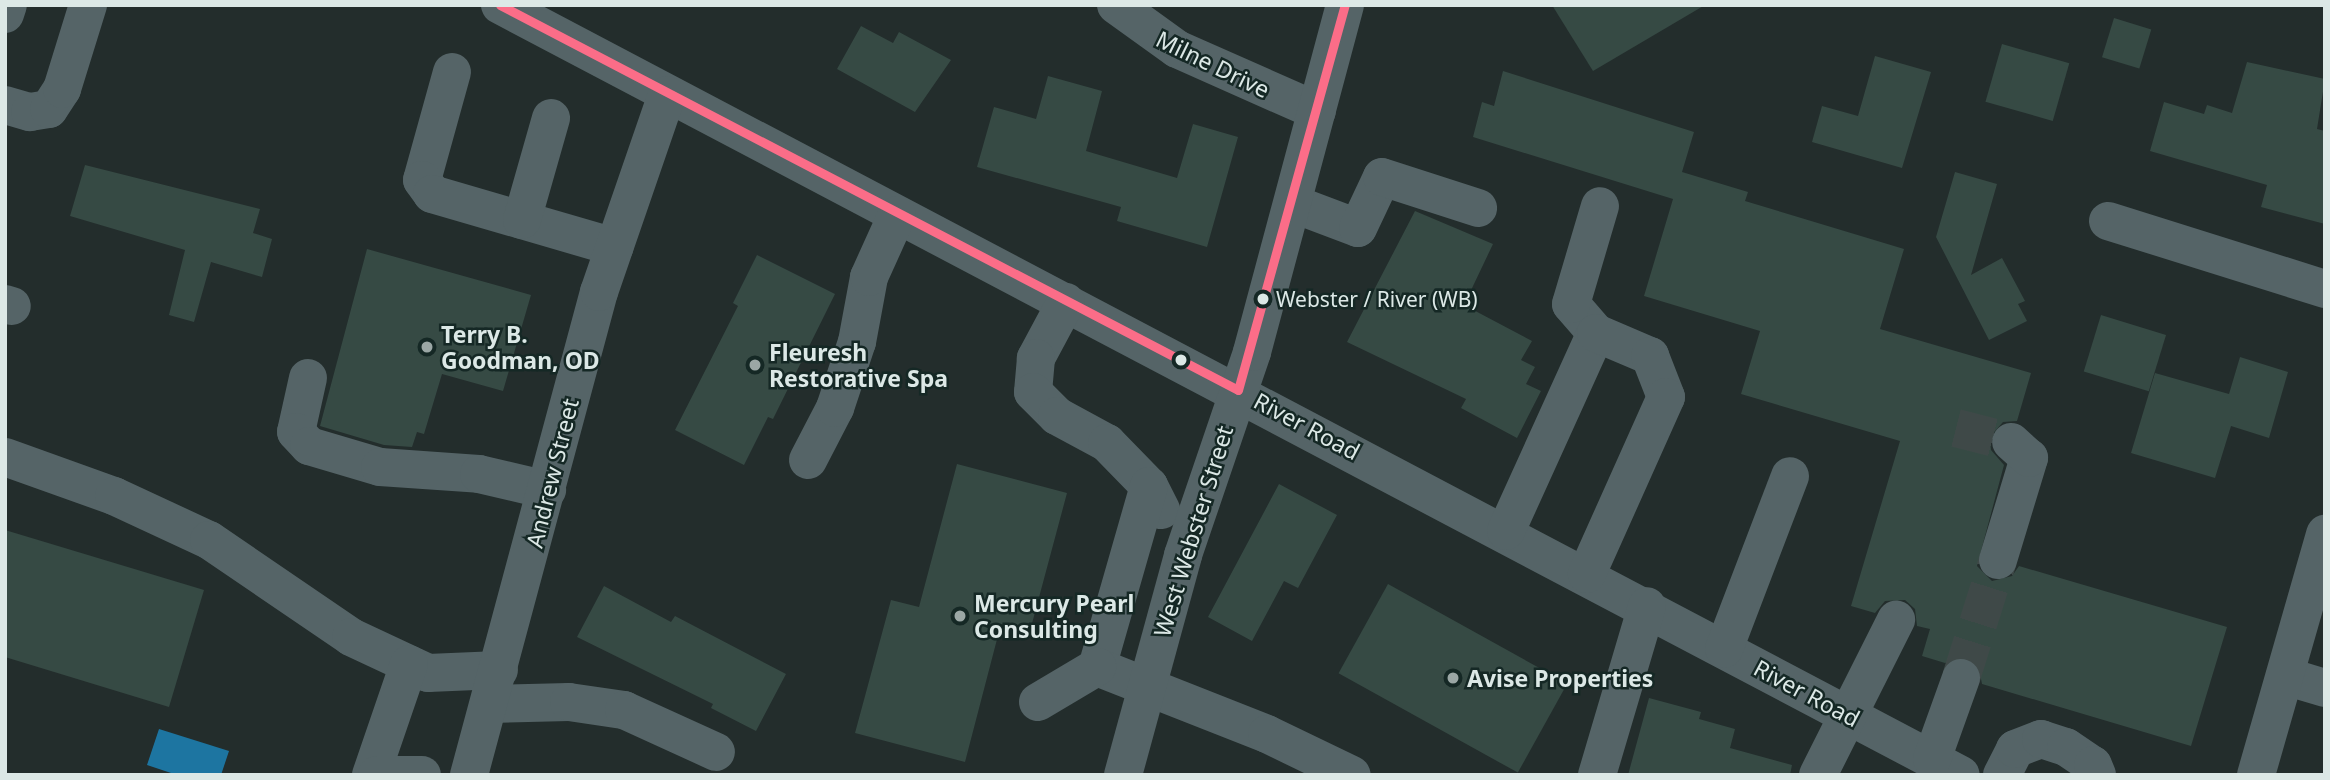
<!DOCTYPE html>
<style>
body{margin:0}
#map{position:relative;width:2330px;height:780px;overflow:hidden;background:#232d2c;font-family:"Noto Sans",sans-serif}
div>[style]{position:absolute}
.water>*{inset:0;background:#1d75a1}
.building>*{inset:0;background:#364a44;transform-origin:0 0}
.minor-tunnel>*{height:38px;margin-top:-19px;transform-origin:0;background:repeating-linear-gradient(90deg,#3f4948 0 38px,transparent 0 57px)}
.minor>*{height:38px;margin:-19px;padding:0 19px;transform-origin:19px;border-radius:19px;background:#556467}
.bus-1>*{height:9px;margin:-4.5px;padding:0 4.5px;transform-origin:4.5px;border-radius:4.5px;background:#fb6d88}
.dots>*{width:19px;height:19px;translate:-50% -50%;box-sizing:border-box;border:4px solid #152825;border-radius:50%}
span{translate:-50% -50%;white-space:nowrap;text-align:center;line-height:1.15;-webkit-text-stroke:5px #152825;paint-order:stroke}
.bus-label{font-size:21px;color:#dce8e6}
.left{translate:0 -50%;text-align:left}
.street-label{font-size:23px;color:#dce8e6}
.poi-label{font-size:23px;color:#dce8e6;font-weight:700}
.frame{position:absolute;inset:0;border:7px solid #dce8e6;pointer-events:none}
</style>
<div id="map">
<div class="water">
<div style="clip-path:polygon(159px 729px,229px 751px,221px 775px,177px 775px,147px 765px)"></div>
</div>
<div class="building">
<div style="clip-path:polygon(1552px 5px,1705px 5px,1593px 71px)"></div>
<div style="left:2114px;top:18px;width:39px;height:41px;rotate:17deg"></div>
<div style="clip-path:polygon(861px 26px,893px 43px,899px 32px,951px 60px,915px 112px,837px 69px)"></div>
<div style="left:2002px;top:44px;width:70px;height:60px;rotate:16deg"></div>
<div style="clip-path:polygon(1875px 56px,1931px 72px,1902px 168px,1812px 142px,1822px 106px,1858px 116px)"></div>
<div style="clip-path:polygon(2247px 62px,2325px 79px,2317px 129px,2325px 131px,2325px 224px,2261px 207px,2267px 185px,2150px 151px,2164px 102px,2204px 114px,2207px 105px,2232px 113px)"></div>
<div style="clip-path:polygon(1503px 71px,1694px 132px,1682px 172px,1748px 192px,1745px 201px,1904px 249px,1880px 329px,2031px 373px,2017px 421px,2003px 422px,1990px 437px,1991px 450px,2004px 465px,1977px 566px,1992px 581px,2012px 576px,2019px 566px,2227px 627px,2191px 746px,1982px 684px,1978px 664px,1968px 657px,1945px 663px,1922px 656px,1930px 629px,1917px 626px,1915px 609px,1905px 600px,1885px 601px,1875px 613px,1851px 606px,1900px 441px,1741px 394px,1760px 331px,1644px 296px,1673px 199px,1473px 137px,1482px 102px,1494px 106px)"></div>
<div style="clip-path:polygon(1048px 76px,1102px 91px,1086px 151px,1177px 178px,1193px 124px,1238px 137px,1207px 247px,1117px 221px,1121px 207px,977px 167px,994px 107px,1036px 119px)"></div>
<div style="clip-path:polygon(85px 165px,260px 209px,253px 233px,272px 239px,262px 277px,211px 262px,194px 322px,169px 315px,185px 250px,70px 216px)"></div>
<div style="clip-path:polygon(1955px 172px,1997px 184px,1971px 275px,2002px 258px,2025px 301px,2018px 304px,2027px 321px,1989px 340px,1936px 237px)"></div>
<div style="clip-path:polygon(1415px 211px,1493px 244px,1464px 305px,1532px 341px,1521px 360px,1535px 367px,1526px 384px,1541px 391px,1517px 438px,1461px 408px,1466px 399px,1347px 342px)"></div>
<div style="clip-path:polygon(367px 249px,531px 295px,503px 391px,442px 374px,424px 434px,417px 432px,412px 447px,384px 445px,320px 426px)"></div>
<div style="clip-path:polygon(757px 255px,835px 294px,773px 419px,768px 417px,744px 465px,675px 430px,738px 306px,733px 303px)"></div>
<div style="left:2101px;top:315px;width:68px;height:59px;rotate:17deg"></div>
<div style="clip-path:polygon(2240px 357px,2288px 372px,2269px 438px,2231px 426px,2215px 478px,2131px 453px,2155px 373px,2229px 394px)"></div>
<div style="clip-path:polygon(957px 464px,1067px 493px,1030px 631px,1001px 624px,965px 762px,855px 733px,891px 600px,919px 607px)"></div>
<div style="clip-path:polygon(1279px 484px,1337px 515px,1298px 588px,1284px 581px,1252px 641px,1208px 617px)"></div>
<div style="clip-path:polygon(5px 530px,204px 590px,169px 707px,5px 657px)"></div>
<div style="left:1388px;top:584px;width:205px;height:102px;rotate:29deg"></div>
<div style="clip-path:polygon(604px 586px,671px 622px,675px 616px,786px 674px,756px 731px,711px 708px,713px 704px,577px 637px)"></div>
<div style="clip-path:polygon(1649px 698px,1701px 712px,1699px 719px,1735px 729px,1730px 748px,1792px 765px,1790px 775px,1628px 775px)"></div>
</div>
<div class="minor-tunnel">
<div style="left:1956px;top:428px;width:57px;rotate:14.3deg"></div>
<div style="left:1961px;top:678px;width:124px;rotate:-72.6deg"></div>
</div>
<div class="minor">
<div style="left:500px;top:5px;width:1651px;rotate:27.79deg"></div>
<div style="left:1116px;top:5px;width:75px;rotate:35.8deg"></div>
<div style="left:1177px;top:49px;width:153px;rotate:23.9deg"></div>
<div style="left:5px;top:14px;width:9px;rotate:-72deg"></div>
<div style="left:452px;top:72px;width:112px;rotate:105.5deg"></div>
<div style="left:422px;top:180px;width:17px;rotate:54deg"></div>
<div style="left:432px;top:194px;width:190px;rotate:16.2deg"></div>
<div style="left:5px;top:105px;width:26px;rotate:16deg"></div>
<div style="left:30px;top:112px;width:19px;rotate:-9deg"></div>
<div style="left:49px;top:109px;width:24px;rotate:-57deg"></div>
<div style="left:62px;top:89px;width:88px;rotate:-72.8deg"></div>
<div style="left:1294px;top:204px;width:68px;rotate:20.6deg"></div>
<div style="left:1358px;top:228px;width:56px;rotate:-64.8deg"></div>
<div style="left:1382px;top:177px;width:101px;rotate:17.9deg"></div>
<div style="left:522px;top:220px;width:106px;rotate:-74.1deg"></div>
<div style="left:2108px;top:221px;width:227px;rotate:17.4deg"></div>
<div style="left:1066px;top:302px;width:64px;rotate:118.2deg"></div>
<div style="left:1036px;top:358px;width:34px;rotate:95deg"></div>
<div style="left:1033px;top:392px;width:34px;rotate:45deg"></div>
<div style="left:1057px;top:416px;width:57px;rotate:28.4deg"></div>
<div style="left:1107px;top:443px;width:60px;rotate:45.7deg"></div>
<div style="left:1149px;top:486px;width:27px;rotate:63deg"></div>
<div style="left:5px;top:304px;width:7px;rotate:16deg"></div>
<div style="left:1596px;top:333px;width:38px;rotate:-131deg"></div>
<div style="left:1571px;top:304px;width:102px;rotate:-73.5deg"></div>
<div style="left:308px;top:378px;width:55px;rotate:102.5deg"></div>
<div style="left:296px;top:432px;width:19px;rotate:47deg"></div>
<div style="left:309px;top:446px;width:74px;rotate:16.5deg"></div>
<div style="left:380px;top:467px;width:99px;rotate:4deg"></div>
<div style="left:479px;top:474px;width:70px;rotate:13.2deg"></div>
<div style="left:5px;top:457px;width:116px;rotate:19.7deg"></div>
<div style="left:114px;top:496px;width:105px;rotate:24.9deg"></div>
<div style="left:209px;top:540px;width:172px;rotate:34.3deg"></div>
<div style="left:351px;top:637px;width:85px;rotate:25.1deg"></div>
<div style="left:428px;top:673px;width:71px;rotate:-2.4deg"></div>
<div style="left:808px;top:460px;width:59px;rotate:-62.6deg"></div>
<div style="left:835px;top:408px;width:70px;rotate:-71.6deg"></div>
<div style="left:857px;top:342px;width:66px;rotate:-79.5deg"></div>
<div style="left:869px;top:277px;width:68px;rotate:-65.7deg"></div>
<div style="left:1149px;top:486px;width:188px;rotate:106deg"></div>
<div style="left:1097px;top:667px;width:183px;rotate:21.5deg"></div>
<div style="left:1267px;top:734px;width:94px;rotate:25.8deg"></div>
<div style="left:1506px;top:531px;width:217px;rotate:-65.6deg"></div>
<div style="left:1596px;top:333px;width:59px;rotate:23.1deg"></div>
<div style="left:1650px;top:356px;width:44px;rotate:68.7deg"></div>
<div style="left:1666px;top:397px;width:194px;rotate:114.1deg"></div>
<div style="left:1998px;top:560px;width:107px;rotate:-73.1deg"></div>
<div style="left:2029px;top:458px;width:24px;rotate:-138deg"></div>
<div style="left:1724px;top:649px;width:185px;rotate:-69.1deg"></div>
<div style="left:2285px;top:676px;width:42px;rotate:16.7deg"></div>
<div style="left:1038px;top:702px;width:69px;rotate:-30.7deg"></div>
<div style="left:489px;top:704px;width:80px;rotate:-1.4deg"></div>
<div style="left:569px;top:702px;width:56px;rotate:8.3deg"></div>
<div style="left:624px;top:710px;width:101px;rotate:24.5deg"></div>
<div style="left:1932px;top:759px;width:86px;rotate:-70.3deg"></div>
<div style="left:371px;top:775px;width:117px;rotate:-71.1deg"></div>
<div style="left:377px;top:775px;width:45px"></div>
<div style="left:469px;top:775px;width:500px;rotate:-74.94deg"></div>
<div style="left:599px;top:292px;width:208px;rotate:-71deg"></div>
<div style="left:1123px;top:775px;width:228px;rotate:-74.7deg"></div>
<div style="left:1183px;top:555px;width:214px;rotate:-71.2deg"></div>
<div style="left:1252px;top:352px;width:359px;rotate:-75deg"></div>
<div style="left:1597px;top:775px;width:176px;rotate:-73.5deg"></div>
<div style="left:1818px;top:775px;width:174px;rotate:-63.3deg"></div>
<div style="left:2002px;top:775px;width:29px;rotate:-63deg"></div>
<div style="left:2015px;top:749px;width:28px;rotate:-21deg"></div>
<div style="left:2041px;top:739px;width:26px;rotate:18deg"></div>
<div style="left:2066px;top:747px;width:32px;rotate:34deg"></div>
<div style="left:2093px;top:765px;width:11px;rotate:68deg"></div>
<div style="left:2256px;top:775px;width:251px;rotate:-74deg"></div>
</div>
<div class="bus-1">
<div style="left:500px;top:5px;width:832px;rotate:27.55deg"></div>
<div style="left:1238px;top:390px;width:400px;rotate:-74.5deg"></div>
</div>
<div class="dots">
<div style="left:1263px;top:299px;background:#dce8e6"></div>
<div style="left:427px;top:347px;background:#9ba7a5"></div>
<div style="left:1181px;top:360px;background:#dce8e6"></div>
<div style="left:755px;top:365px;background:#9ba7a5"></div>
<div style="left:960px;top:616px;background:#9ba7a5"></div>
<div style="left:1453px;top:678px;background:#9ba7a5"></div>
</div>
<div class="bus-label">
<span class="left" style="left:1276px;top:299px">Webster / River (WB)</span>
</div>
<div class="street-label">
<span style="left:1213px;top:64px;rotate:26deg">Milne Drive</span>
<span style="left:1307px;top:426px;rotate:28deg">River Road</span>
<span style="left:552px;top:473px;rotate:-76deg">Andrew Street</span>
<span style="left:1193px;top:531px;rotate:-73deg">West Webster Street</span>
<span style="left:1807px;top:693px;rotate:28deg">River Road</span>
</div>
<div class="poi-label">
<span class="left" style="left:441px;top:347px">Terry B.<br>Goodman, OD</span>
<span class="left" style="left:769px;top:365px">Fleuresh<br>Restorative Spa</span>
<span class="left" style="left:974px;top:616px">Mercury Pearl<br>Consulting</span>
<span class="left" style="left:1467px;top:678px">Avise Properties</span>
</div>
<div class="frame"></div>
</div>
